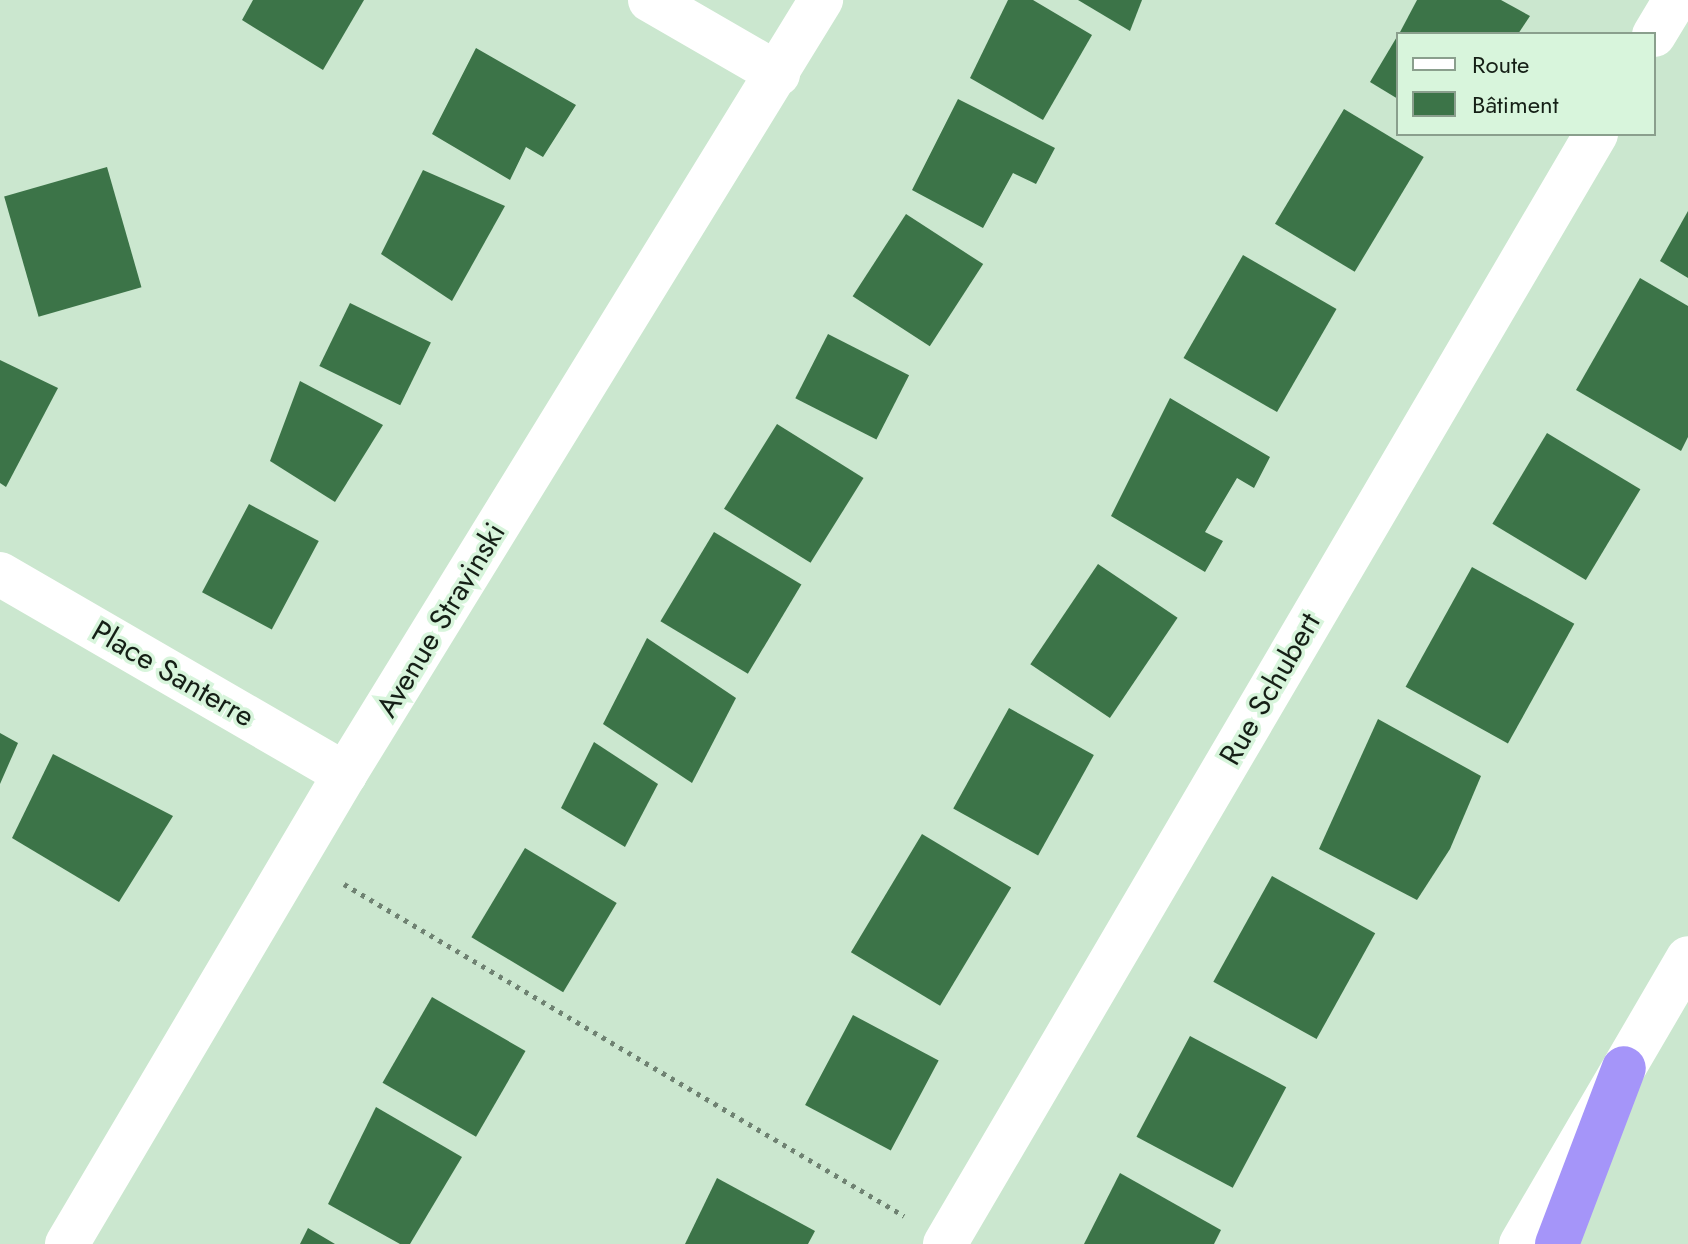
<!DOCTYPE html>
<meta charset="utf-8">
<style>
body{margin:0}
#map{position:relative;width:1688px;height:1244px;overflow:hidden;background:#cbe7cf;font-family:Jost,sans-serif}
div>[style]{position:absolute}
.building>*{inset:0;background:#3c7448;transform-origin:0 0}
.path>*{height:5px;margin-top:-2.5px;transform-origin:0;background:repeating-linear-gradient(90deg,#6f8272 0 4px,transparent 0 10px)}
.street>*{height:44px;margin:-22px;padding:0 22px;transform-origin:22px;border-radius:22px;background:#fff}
.secondary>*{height:44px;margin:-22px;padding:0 22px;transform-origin:22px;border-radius:22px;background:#fff}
.highway>*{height:44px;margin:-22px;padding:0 22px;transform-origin:22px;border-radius:22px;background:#a595f9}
span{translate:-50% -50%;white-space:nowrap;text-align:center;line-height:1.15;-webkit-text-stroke:7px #d8f5dc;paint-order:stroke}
.street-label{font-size:30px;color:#151f16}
.legend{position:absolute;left:1396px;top:32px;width:260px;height:104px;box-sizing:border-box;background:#d8f5dc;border:2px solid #8a9f8d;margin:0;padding:10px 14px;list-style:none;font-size:24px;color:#151f16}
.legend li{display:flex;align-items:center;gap:16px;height:40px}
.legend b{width:40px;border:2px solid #8a9f8d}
</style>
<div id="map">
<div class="building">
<div style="clip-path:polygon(253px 0,364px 0,323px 70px,242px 20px)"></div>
<div style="clip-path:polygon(1008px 0,1033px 0,1092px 35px,1043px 120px,970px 78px)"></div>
<div style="clip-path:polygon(1078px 0,1142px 0,1130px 31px)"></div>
<div style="clip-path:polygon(1417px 0,1501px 0,1530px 16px,1518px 34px,1399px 34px)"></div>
<div style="clip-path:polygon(1398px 35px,1398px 99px,1370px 82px)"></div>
<div style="clip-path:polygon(476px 48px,576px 105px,543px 157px,526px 147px,510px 180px,432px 134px)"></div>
<div style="clip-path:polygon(958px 99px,1055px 148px,1036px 184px,1013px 173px,983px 228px,912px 190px)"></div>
<div style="left:1344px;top:109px;width:93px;height:134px;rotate:31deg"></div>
<div style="left:107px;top:167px;width:125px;height:107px;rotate:74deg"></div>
<div style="clip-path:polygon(423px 170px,505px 206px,452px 301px,381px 254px)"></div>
<div style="clip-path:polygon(1688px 211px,1688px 278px,1660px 261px)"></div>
<div style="left:906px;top:214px;width:92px;height:98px;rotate:33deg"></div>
<div style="left:1243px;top:255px;width:108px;height:119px;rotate:30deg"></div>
<div style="clip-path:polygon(1640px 278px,1688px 306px,1688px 437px,1681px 451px,1576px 390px)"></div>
<div style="left:350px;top:303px;width:90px;height:70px;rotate:26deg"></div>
<div style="left:828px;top:334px;width:91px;height:72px;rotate:27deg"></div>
<div style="clip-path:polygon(0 360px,58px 388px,6px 487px,0 483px)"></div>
<div style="clip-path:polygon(300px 381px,383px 425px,335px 502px,270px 461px)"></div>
<div style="clip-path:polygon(1170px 398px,1270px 457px,1254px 488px,1237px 478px,1205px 532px,1223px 541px,1205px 572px,1111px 516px)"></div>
<div style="left:777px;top:424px;width:102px;height:100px;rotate:32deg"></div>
<div style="left:1547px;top:433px;width:109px;height:106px;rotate:31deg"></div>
<div style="left:249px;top:504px;width:79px;height:100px;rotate:28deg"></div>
<div style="left:714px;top:532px;width:102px;height:104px;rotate:31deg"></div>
<div style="left:1098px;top:564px;width:96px;height:121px;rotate:34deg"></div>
<div style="left:1472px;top:567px;width:117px;height:137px;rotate:29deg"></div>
<div style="clip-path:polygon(647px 638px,736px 698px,692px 783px,603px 724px)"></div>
<div style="left:1009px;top:708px;width:97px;height:115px;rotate:29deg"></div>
<div style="clip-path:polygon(1378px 719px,1481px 776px,1450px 849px,1417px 900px,1319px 849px)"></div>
<div style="clip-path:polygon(0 733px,18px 743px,0 784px)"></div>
<div style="clip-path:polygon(594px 742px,658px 784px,625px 847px,561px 808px)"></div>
<div style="clip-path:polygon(53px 754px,173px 816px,119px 902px,12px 838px)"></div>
<div style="left:922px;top:834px;width:104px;height:138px;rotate:31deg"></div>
<div style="left:525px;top:848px;width:107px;height:104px;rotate:31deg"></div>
<div style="left:1272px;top:876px;width:118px;height:121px;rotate:29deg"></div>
<div style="left:432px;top:997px;width:108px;height:99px;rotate:30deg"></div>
<div style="left:853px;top:1015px;width:97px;height:102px;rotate:28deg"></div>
<div style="left:1190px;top:1036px;width:109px;height:114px;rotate:28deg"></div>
<div style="clip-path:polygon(376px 1107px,462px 1157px,410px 1244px,400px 1244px,328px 1204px)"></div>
<div style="clip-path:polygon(1120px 1173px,1221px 1230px,1214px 1244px,1084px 1244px)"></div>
<div style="clip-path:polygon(717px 1178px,815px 1231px,808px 1244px,685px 1244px)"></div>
<div style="clip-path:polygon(308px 1228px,335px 1244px,300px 1244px)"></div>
</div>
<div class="path">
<div style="left:344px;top:884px;width:651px;rotate:30.66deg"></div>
</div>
<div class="street">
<div style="left:650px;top:0;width:148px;rotate:30deg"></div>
<div style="left:1654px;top:35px;width:41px;rotate:-59deg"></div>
<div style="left:0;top:574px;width:399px;rotate:30.1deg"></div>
<div style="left:67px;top:1244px;width:546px;rotate:-59.4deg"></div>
<div style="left:345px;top:774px;width:909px;rotate:-58.41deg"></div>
<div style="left:945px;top:1244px;width:1287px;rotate:-59.61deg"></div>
</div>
<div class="secondary">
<div style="left:1521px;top:1244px;width:331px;rotate:-59.7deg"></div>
</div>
<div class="highway">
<div style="left:1557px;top:1244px;width:188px;rotate:-69.2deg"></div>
</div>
<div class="street-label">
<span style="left:441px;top:620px;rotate:-59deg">Avenue Stravinski</span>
<span style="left:173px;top:674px;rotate:30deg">Place Santerre</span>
<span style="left:1270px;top:689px;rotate:-60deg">Rue Schubert</span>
</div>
<ul class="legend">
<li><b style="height:10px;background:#fff"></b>Route</li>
<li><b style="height:22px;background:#3c7448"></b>Bâtiment</li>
</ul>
</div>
